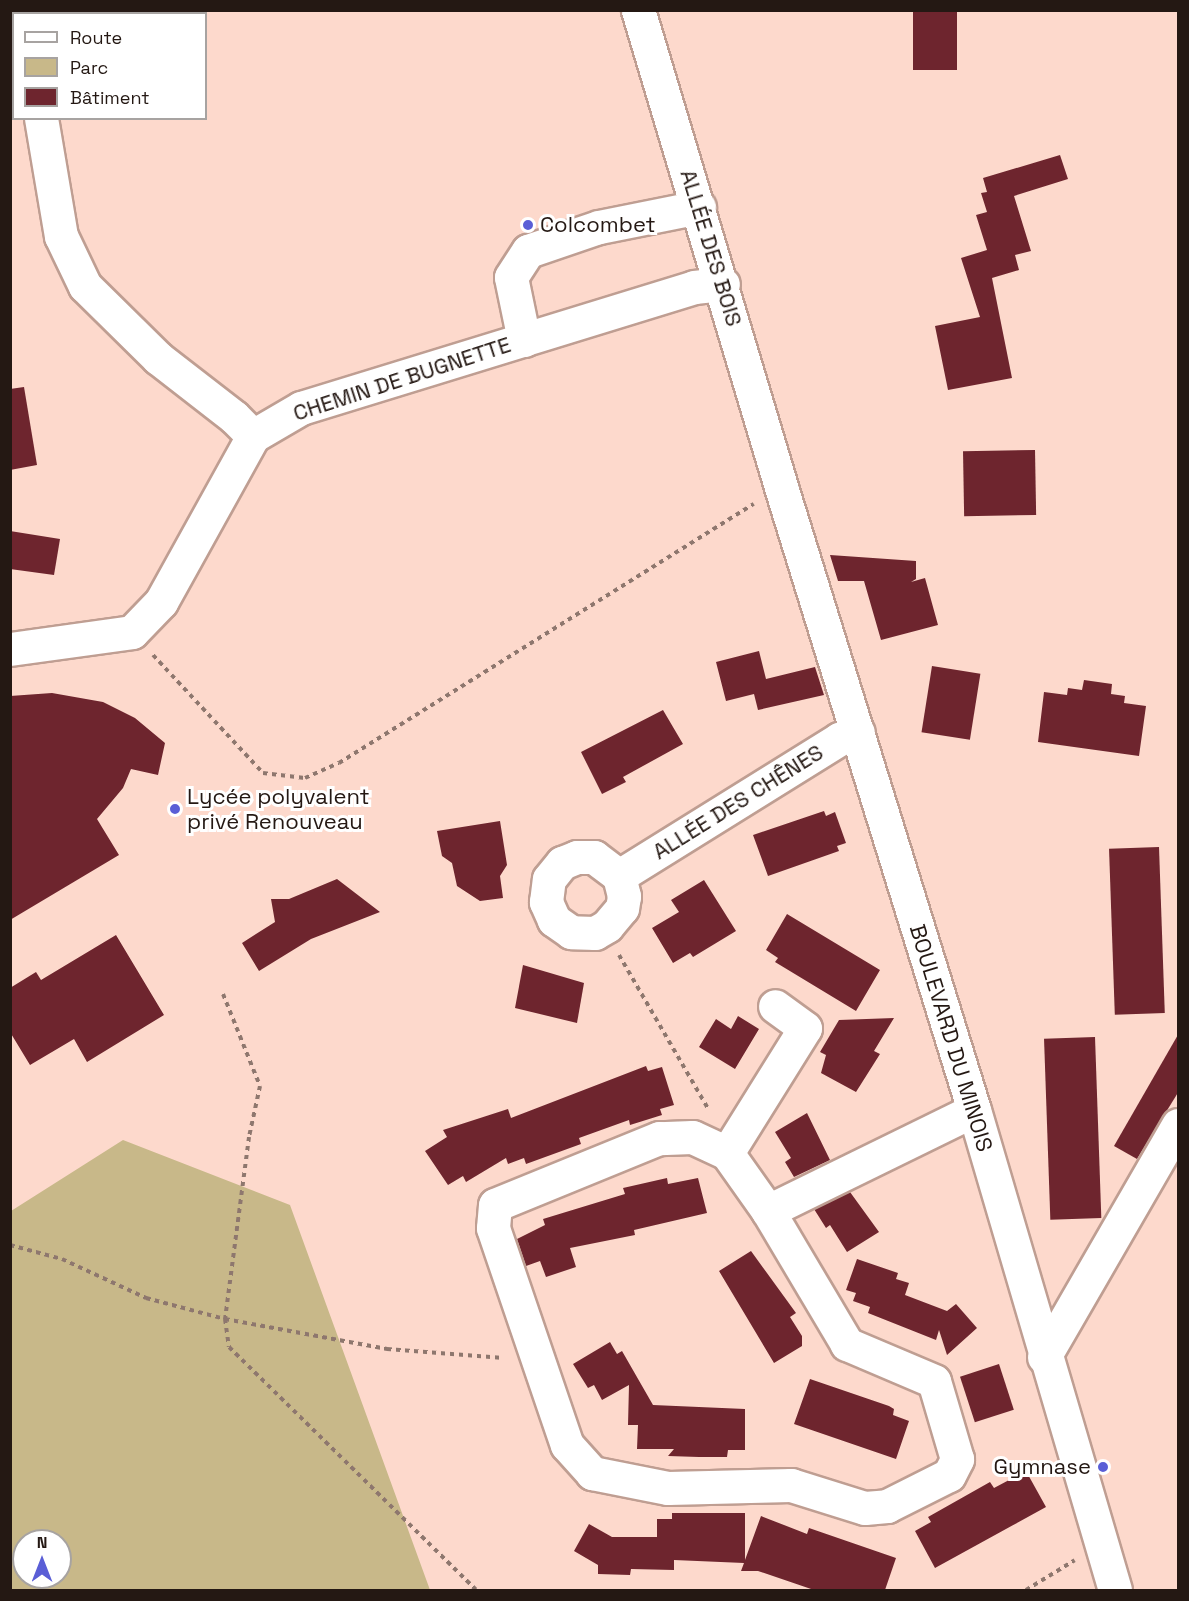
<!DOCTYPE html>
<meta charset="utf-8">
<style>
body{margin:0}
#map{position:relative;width:1189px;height:1601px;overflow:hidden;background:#fdd9cc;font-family:"Space Grotesk",sans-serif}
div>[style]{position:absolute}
.green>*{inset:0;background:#c8b889}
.building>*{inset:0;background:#6e252e;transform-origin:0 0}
.path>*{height:4px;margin-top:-2px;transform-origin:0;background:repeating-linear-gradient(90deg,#8e776e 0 4.5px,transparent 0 9px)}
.roads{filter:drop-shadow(2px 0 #bf9e92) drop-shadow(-2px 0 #bf9e92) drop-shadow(0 2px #bf9e92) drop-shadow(0 -2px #bf9e92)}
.minor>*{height:33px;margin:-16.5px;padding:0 16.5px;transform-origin:16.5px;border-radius:16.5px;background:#fff}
.dots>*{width:16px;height:16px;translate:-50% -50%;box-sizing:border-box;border:3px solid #fff;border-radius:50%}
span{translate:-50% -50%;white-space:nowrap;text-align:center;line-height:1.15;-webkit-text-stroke:6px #fff;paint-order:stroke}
.poi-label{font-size:22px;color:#241813}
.left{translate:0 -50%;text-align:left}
.right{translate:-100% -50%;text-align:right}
.street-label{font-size:22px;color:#241813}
.frame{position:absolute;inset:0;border:12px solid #241813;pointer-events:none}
.legend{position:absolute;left:12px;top:12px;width:195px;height:108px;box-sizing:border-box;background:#fff;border:2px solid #a7a3a1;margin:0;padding:8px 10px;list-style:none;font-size:18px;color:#241813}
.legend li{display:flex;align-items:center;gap:12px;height:30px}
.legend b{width:30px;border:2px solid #a7a3a1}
.north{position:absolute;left:12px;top:1529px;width:60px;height:60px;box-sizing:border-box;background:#fff;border:2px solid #a7a3a1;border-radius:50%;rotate:0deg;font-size:16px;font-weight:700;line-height:24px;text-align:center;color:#241813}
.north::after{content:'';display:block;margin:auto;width:21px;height:27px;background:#5a5ed6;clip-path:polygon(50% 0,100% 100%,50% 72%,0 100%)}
</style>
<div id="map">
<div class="green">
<div style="clip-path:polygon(evenodd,123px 1140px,290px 1205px,430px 1590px,11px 1590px,11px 1211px,123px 1140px,24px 1541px,60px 1541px,60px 1577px,24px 1577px,24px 1541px)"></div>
</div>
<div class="building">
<div style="left:913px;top:10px;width:44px;height:60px"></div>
<div style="clip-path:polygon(1060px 155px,1068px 179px,1014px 196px,1031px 251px,1015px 255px,1019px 270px,992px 278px,1012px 378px,948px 390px,935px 326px,980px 317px,961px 258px,987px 250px,976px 215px,987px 212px,981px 193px,987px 192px,983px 178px)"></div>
<div style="clip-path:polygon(24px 387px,37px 465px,10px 470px,10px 389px)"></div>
<div style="left:1035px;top:450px;width:65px;height:72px;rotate:89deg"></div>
<div style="clip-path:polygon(10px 531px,60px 539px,54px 575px,10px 569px)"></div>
<div style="clip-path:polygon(830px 555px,916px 561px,916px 579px,911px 582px,925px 578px,938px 625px,881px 640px,864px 581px,838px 581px)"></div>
<div style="clip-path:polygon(759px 651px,766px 679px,815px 667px,824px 695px,758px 710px,754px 694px,726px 701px,716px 662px)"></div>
<div style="left:932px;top:666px;width:49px;height:67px;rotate:9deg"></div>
<div style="clip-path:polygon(1084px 680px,1112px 684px,1111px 694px,1125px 696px,1124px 703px,1146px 706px,1139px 756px,1038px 742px,1044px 692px,1067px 695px,1068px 688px,1082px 690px)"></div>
<div style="clip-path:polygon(52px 693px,103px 702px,135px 718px,165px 743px,158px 775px,131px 769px,123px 788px,97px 819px,119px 855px,10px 920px,10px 696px)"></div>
<div style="clip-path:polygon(663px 710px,683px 744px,623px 777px,626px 782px,602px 794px,581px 752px)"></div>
<div style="clip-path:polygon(824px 811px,826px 816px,835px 812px,846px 843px,837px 846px,839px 851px,768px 876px,753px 835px)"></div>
<div style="clip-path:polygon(500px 821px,507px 865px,500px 876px,503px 898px,480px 901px,457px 886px,452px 863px,442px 856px,437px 831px)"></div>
<div style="left:1159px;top:847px;width:166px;height:50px;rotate:88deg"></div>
<div style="clip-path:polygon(337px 879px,380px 912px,311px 939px,259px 971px,242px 943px,275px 922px,271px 899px,289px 899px)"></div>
<div style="clip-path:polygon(704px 880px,736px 931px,693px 957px,690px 953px,673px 963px,652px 928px,679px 912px,671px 900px)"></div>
<div style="clip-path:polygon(787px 914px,880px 970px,856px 1011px,775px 962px,778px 958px,766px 950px)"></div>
<div style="clip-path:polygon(116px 935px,164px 1015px,87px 1062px,74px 1039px,30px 1065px,10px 1032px,10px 988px,36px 972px,41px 980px)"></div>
<div style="clip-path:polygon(523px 965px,584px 983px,577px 1023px,515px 1008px)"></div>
<div style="clip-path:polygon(738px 1016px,759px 1029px,735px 1069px,699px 1047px,716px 1019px,731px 1029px)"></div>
<div style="clip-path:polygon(894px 1018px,874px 1051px,880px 1054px,856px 1092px,821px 1073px,826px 1055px,820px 1052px,839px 1020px)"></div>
<div style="clip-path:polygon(1179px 1033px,1179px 1091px,1137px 1159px,1114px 1146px)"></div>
<div style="left:1095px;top:1037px;width:181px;height:51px;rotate:88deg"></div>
<div style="clip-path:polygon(646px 1066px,648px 1071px,662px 1067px,674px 1105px,660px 1109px,662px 1115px,630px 1125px,629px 1120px,579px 1138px,581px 1144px,526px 1164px,524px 1158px,508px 1164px,506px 1158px,466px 1182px,463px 1176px,448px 1185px,425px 1151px,447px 1137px,443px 1130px,508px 1109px,511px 1118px)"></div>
<div style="clip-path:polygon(807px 1113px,830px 1160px,794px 1177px,785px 1162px,791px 1158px,775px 1132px)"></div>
<div style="clip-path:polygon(667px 1178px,668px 1184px,698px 1178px,707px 1213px,634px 1230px,635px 1235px,570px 1248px,576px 1267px,546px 1277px,540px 1261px,526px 1266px,517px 1239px,545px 1225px,543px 1219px,625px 1194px,623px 1188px)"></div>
<div style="clip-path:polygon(850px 1192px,879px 1232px,847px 1252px,830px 1225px,826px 1228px,814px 1209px)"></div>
<div style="clip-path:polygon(751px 1251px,796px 1313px,790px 1317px,802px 1336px,802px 1346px,774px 1363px,719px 1271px)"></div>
<div style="clip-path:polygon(857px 1259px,898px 1273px,896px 1279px,909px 1283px,905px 1295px,947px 1311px,956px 1304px,977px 1328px,947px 1355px,939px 1330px,936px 1340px,868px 1313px,870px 1307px,853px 1301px,856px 1293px,846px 1290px)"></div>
<div style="clip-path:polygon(610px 1342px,617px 1354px,622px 1351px,653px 1405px,745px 1409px,745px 1450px,728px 1450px,727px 1457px,699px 1457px,668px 1456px,674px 1449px,637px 1449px,638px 1425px,628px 1425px,629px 1385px,602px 1400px,594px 1385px,588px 1388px,573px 1364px)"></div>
<div style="left:999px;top:1364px;width:48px;height:41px;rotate:72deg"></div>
<div style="clip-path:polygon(810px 1379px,889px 1406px,894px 1409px,893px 1415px,909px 1421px,896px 1459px,794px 1424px)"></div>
<div style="clip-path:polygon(1026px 1471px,1046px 1507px,935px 1568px,915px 1531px,931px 1522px,928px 1517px,990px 1482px,994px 1488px)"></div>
<div style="clip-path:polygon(672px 1513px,745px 1513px,745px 1560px,761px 1516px,807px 1534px,809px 1528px,896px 1558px,885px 1590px,814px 1590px,758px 1571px,741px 1571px,744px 1563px,674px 1560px,674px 1570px,631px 1569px,630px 1575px,598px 1574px,598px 1565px,574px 1551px,589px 1524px,612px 1537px,657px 1537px,657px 1519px,672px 1519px)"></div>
</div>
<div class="path">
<div style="left:153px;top:655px;width:161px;rotate:47deg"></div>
<div style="left:263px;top:773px;width:42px;rotate:6.8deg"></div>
<div style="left:305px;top:778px;width:37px;rotate:-24deg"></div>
<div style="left:339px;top:763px;width:489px;rotate:-32deg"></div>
<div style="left:619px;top:955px;width:176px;rotate:59.9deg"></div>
<div style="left:223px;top:994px;width:99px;rotate:68.1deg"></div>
<div style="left:260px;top:1086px;width:52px;rotate:102.2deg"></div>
<div style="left:249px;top:1137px;width:184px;rotate:97.5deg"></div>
<div style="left:225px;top:1319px;width:28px;rotate:82deg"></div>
<div style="left:229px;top:1347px;width:346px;rotate:44.5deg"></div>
<div style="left:10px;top:1245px;width:54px;rotate:15.1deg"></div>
<div style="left:62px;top:1259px;width:93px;rotate:24.9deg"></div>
<div style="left:146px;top:1298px;width:82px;rotate:14.9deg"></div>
<div style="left:225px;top:1319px;width:165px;rotate:10.5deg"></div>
<div style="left:387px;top:1349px;width:117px;rotate:4.4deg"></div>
<div style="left:1026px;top:1590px;width:57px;rotate:-31.5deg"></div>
</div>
<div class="roads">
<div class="minor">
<div style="left:21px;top:10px;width:4px;rotate:76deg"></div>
<div style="left:638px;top:10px;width:498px;rotate:73.3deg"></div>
<div style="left:781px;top:487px;width:652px;rotate:72.79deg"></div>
<div style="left:974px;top:1110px;width:500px;rotate:73.63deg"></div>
<div style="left:41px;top:118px;width:120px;rotate:80.4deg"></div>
<div style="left:61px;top:236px;width:55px;rotate:64.4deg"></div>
<div style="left:85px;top:286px;width:103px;rotate:44.6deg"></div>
<div style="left:158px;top:358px;width:96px;rotate:37.8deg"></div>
<div style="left:234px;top:417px;width:27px;rotate:45deg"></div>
<div style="left:524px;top:340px;width:64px;rotate:-101.7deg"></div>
<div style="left:511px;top:277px;width:31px;rotate:-57deg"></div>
<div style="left:528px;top:251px;width:75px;rotate:-18.7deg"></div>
<div style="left:599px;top:227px;width:102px;rotate:-11.3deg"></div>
<div style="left:10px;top:649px;width:123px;rotate:-7.9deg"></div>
<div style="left:132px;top:632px;width:42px;rotate:-46deg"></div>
<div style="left:161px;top:602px;width:190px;rotate:-61deg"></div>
<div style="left:253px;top:436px;width:56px;rotate:-30.3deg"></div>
<div style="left:301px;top:408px;width:411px;rotate:-17.1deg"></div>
<div style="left:694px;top:287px;width:29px;rotate:-6deg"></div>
<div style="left:619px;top:876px;width:21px;rotate:76deg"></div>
<div style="left:624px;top:896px;width:12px;rotate:99deg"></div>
<div style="left:622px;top:908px;width:23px;rotate:130deg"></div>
<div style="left:607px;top:926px;width:14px;rotate:150deg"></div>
<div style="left:595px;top:933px;width:24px;rotate:-178deg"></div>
<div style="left:571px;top:932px;width:21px;rotate:-145deg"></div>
<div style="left:554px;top:920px;width:20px;rotate:-114deg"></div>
<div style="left:546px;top:902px;width:23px;rotate:-83deg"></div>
<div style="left:549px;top:879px;width:21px;rotate:-51deg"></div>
<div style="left:562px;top:863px;width:16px;rotate:-22deg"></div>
<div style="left:577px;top:857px;width:17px"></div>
<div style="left:594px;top:857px;width:31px;rotate:37deg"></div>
<div style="left:619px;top:876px;width:259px;rotate:-31.9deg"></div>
<div style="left:839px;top:739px;width:20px;rotate:-20deg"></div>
<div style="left:727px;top:1153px;width:147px;rotate:-58deg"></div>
<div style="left:805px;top:1028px;width:37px;rotate:-144deg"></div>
<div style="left:768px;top:1211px;width:71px;rotate:-125.3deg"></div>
<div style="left:727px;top:1153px;width:38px;rotate:-155deg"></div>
<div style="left:692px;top:1137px;width:33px;rotate:178deg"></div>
<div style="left:659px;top:1138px;width:177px;rotate:157.8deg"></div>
<div style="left:495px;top:1205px;width:23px;rotate:95deg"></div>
<div style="left:493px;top:1228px;width:229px;rotate:71.2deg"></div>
<div style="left:567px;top:1445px;width:38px;rotate:48deg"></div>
<div style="left:592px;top:1473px;width:77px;rotate:11.2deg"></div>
<div style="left:668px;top:1488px;width:123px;rotate:-1.4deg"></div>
<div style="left:791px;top:1485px;width:77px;rotate:17.3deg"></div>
<div style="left:865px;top:1508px;width:22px;rotate:-5deg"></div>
<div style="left:887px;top:1506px;width:69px;rotate:-26.6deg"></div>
<div style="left:949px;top:1475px;width:18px;rotate:-63deg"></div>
<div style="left:957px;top:1459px;width:81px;rotate:-106.4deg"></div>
<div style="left:934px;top:1381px;width:95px;rotate:-157deg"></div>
<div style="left:847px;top:1344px;width:155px;rotate:-120.7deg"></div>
<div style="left:768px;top:1211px;width:229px;rotate:-26.1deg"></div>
<div style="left:1044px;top:1357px;width:268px;rotate:-60deg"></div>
</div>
</div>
<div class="dots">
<div style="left:528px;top:225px;background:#5a5ed6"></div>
<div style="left:175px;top:809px;background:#5a5ed6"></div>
<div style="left:1103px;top:1467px;background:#5a5ed6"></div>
</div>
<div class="poi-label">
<span class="left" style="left:540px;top:225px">Colcombet</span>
<span class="left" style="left:187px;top:809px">Lycée polyvalent<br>privé Renouveau</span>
<span class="right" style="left:1091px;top:1467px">Gymnase</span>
</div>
<div class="street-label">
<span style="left:711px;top:248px;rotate:73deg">ALLÉE DES BOIS</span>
<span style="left:402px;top:379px;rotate:-18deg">CHEMIN DE BUGNETTE</span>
<span style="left:738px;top:802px;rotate:-32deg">ALLÉE DES CHÊNES</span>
<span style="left:951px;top:1038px;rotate:73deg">BOULEVARD DU MINOIS</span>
</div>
<div class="frame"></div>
<ul class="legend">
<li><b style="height:8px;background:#fff"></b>Route</li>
<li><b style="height:16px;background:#c8b889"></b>Parc</li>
<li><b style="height:16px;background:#6e252e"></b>Bâtiment</li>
</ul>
<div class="north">N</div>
</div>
